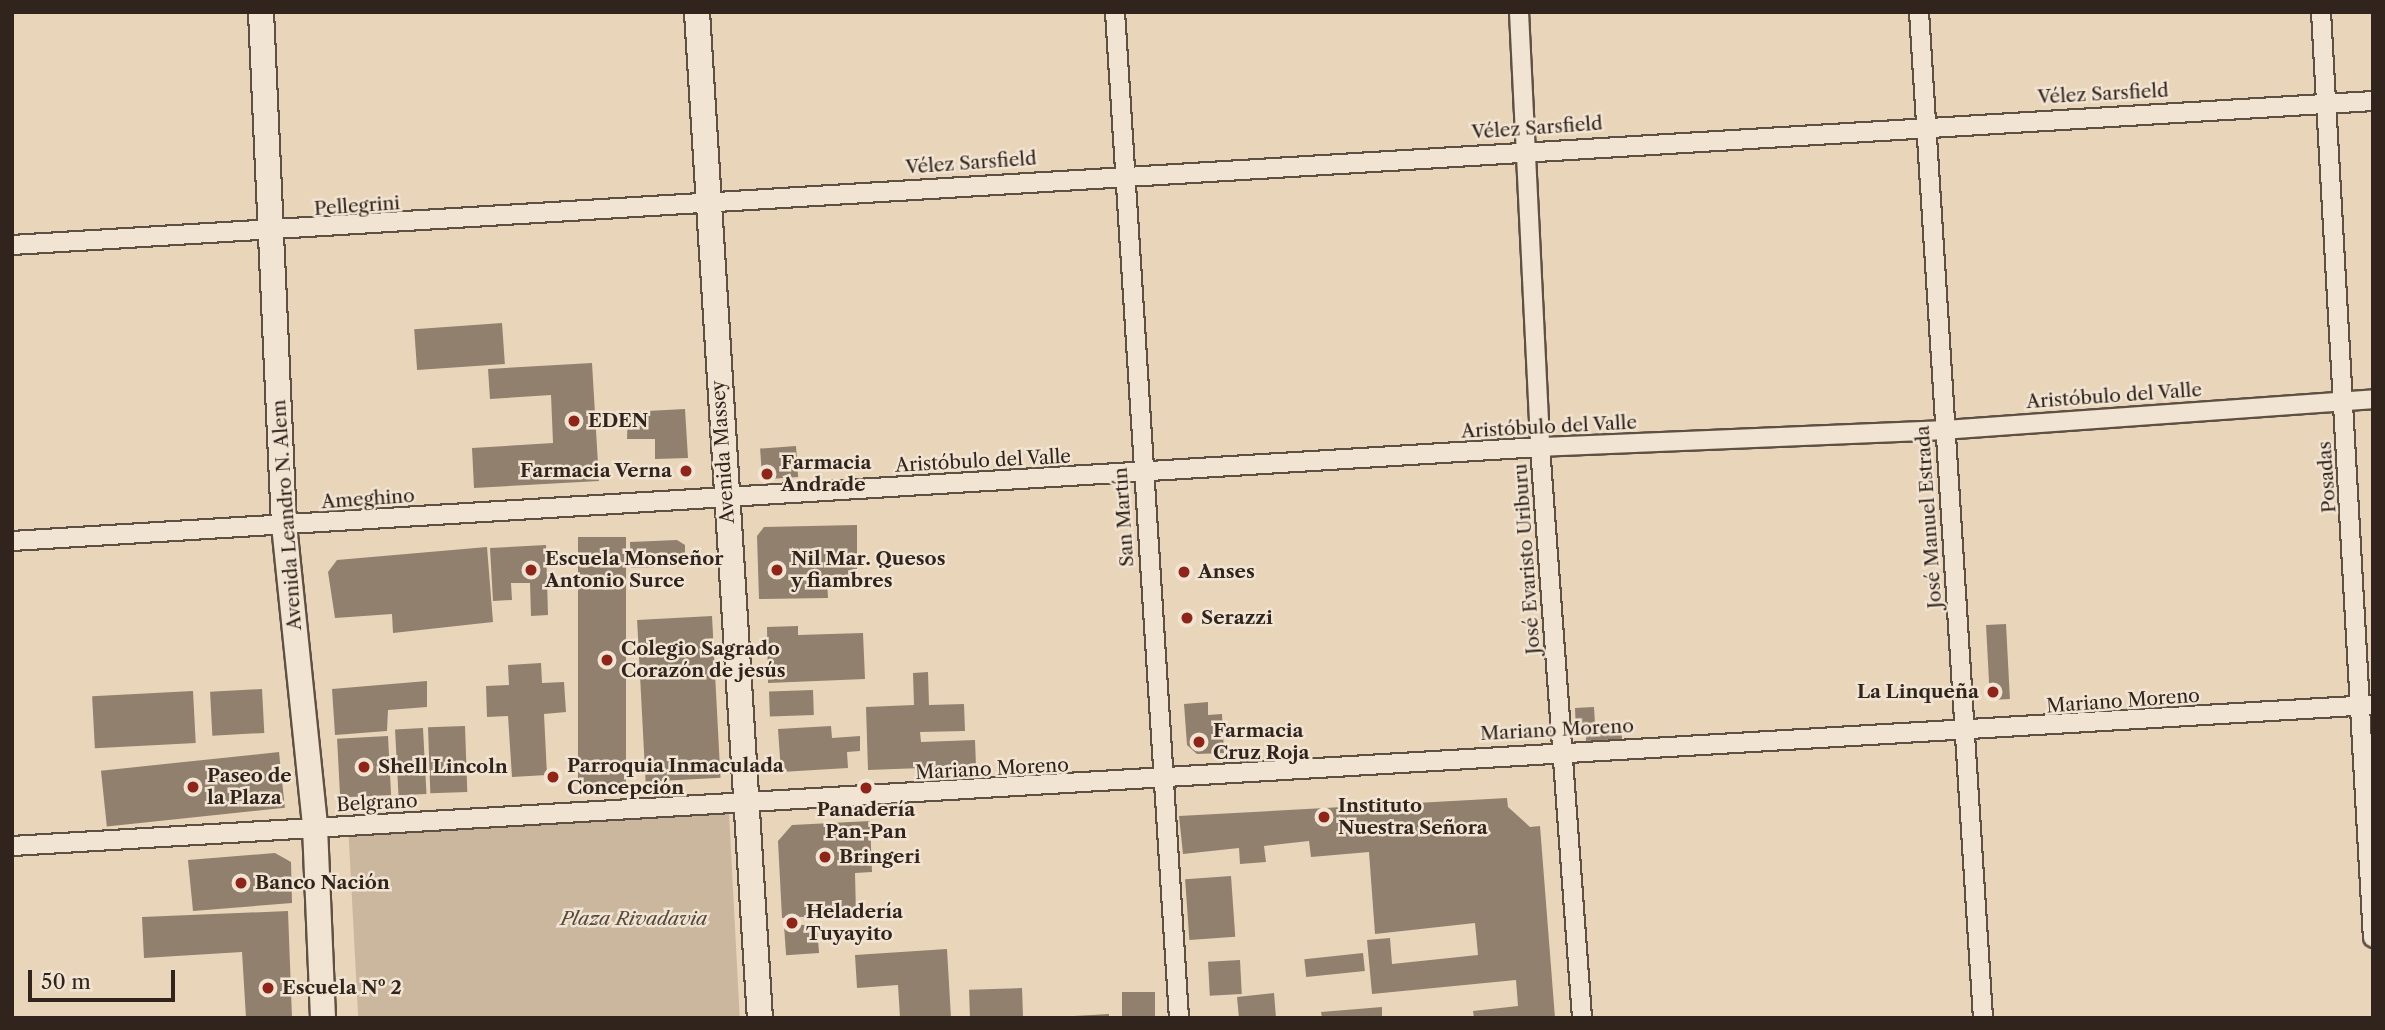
<!DOCTYPE html>
<meta charset="utf-8">
<style>
body{margin:0}
#map{position:relative;width:2385px;height:1030px;overflow:hidden;background:#e9d5b9;font-family:"Libre Caslon Text",serif}
div>[style]{position:absolute}
.green>*{inset:0;background:#cab79e;transform-origin:0 0}
.building>*{inset:0;background:#91806e;transform-origin:0 0}
.roads{filter:drop-shadow(2px 0 #5f5044) drop-shadow(-2px 0 #5f5044) drop-shadow(0 2px #5f5044) drop-shadow(0 -2px #5f5044)}
.minor>*{height:18px;margin:-9px;padding:0 9px;transform-origin:9px;border-radius:9px;background:#f1e4d2}
.secondary>*{height:24px;margin:-12px;padding:0 12px;transform-origin:12px;border-radius:12px;background:#f1e4d2}
.dots>*{width:19px;height:19px;translate:-50% -50%;box-sizing:border-box;border:4px solid #f1e4d2;border-radius:50%}
span{translate:-50% -50%;white-space:nowrap;text-align:center;line-height:1.15;-webkit-text-stroke:5px #f1e4d2;paint-order:stroke}
.street-label{font-size:19px;color:#31241d}
.poi-label{font-size:19px;color:#31241d;font-weight:700}
.left{translate:0 -50%;text-align:left}
.right{translate:-100% -50%;text-align:right}
.park-label{font-size:19px;color:#57493d;font-style:italic}
.frame{position:absolute;inset:0;border:14px solid #31241d;pointer-events:none}
.scale{position:absolute;left:28px;top:970px;width:147px;height:32px;box-sizing:border-box;border:4px solid #31241d;border-top:0;padding-left:9px;font-size:21px;line-height:24px;white-space:nowrap;color:#31241d;-webkit-text-stroke:5px #f1e4d2;paint-order:stroke}
</style>
<div id="map">
<div class="green">
<div style="left:729px;top:813px;width:205px;height:381px;rotate:87deg"></div>
</div>
<div class="building">
<div style="left:502px;top:323px;width:41px;height:88px;rotate:86deg"></div>
<div style="clip-path:polygon(592px 363px,599px 481px,474px 488px,472px 448px,553px 443px,551px 395px,490px 399px,488px 369px)"></div>
<div style="clip-path:polygon(685px 409px,688px 458px,655px 459px,655px 439px,627px 439px,628px 412px)"></div>
<div style="left:796px;top:446px;width:31px;height:36px;rotate:86deg"></div>
<div style="clip-path:polygon(857px 525px,857px 580px,827px 580px,828px 598px,759px 599px,757px 536px,764px 527px)"></div>
<div style="left:578px;top:537px;width:48px;height:248px"></div>
<div style="clip-path:polygon(677px 540px,685px 545px,685px 566px,631px 568px,630px 542px)"></div>
<div style="clip-path:polygon(546px 545px,548px 615px,531px 616px,530px 583px,511px 583px,512px 600px,493px 601px,490px 548px)"></div>
<div style="clip-path:polygon(487px 547px,493px 622px,393px 633px,392px 614px,335px 618px,328px 572px,337px 560px)"></div>
<div style="left:712px;top:616px;width:162px;height:75px;rotate:87deg"></div>
<div style="left:2006px;top:624px;width:75px;height:20px;rotate:87deg"></div>
<div style="clip-path:polygon(798px 626px,798px 635px,863px 633px,865px 679px,768px 683px,767px 627px)"></div>
<div style="clip-path:polygon(541px 663px,542px 683px,564px 682px,566px 712px,544px 714px,547px 775px,512px 777px,508px 716px,487px 717px,486px 686px,509px 685px,508px 665px)"></div>
<div style="clip-path:polygon(928px 672px,929px 705px,964px 704px,965px 731px,920px 732px,921px 742px,975px 740px,976px 766px,868px 770px,866px 707px,914px 705px,913px 673px)"></div>
<div style="clip-path:polygon(427px 681px,427px 707px,388px 710px,387px 731px,335px 735px,332px 689px)"></div>
<div style="left:262px;top:689px;width:44px;height:52px;rotate:87deg"></div>
<div style="left:813px;top:690px;width:25px;height:44px;rotate:88deg"></div>
<div style="left:193px;top:691px;width:52px;height:101px;rotate:87deg"></div>
<div style="clip-path:polygon(1208px 702px,1208px 715px,1222px 714px,1224px 753px,1197px 754px,1187px 745px,1184px 704px)"></div>
<div style="clip-path:polygon(1594px 707px,1595px 724px,1621px 723px,1622px 739px,1586px 741px,1586px 732px,1576px 733px,1575px 708px)"></div>
<div style="left:465px;top:726px;width:66px;height:37px;rotate:88deg"></div>
<div style="clip-path:polygon(831px 726px,832px 738px,860px 736px,860px 751px,847px 752px,848px 768px,781px 772px,778px 729px)"></div>
<div style="left:423px;top:728px;width:66px;height:28px;rotate:87deg"></div>
<div style="left:388px;top:736px;width:59px;height:51px;rotate:87deg"></div>
<div style="left:279px;top:752px;width:56px;height:179px;rotate:84deg"></div>
<div style="clip-path:polygon(1507px 798px,1508px 807px,1530px 827px,1540px 826px,1555px 1018px,1474px 1018px,1473px 1011px,1518px 1006px,1516px 980px,1372px 994px,1367px 940px,1390px 938px,1392px 964px,1478px 955px,1475px 923px,1375px 934px,1369px 852px,1311px 857px,1309px 841px,1264px 846px,1266px 862px,1240px 864px,1239px 848px,1183px 854px,1179px 816px)"></div>
<div style="clip-path:polygon(870px 821px,872px 872px,855px 873px,856px 914px,782px 918px,778px 841px,792px 825px)"></div>
<div style="clip-path:polygon(275px 853px,291px 862px,292px 903px,193px 911px,188px 860px)"></div>
<div style="left:1231px;top:876px;width:61px;height:46px;rotate:86deg"></div>
<div style="clip-path:polygon(288px 911px,292px 1018px,246px 1018px,242px 952px,144px 958px,142px 917px)"></div>
<div style="left:817px;top:924px;width:29px;height:33px;rotate:86deg"></div>
<div style="clip-path:polygon(947px 949px,951px 1018px,900px 1018px,898px 985px,857px 988px,855px 955px)"></div>
<div style="left:1363px;top:953px;width:18px;height:59px;rotate:84deg"></div>
<div style="left:1240px;top:960px;width:34px;height:32px;rotate:87deg"></div>
<div style="left:1022px;top:988px;width:30px;height:53px;rotate:88deg"></div>
<div style="left:1122px;top:992px;width:33px;height:26px"></div>
<div style="clip-path:polygon(1274px 993px,1276px 1018px,1239px 1018px,1237px 997px)"></div>
<div style="clip-path:polygon(1382px 1007px,1382px 1018px,1322px 1018px,1321px 1012px)"></div>
<div style="clip-path:polygon(1109px 1014px,1109px 1018px,1074px 1018px,1074px 1016px)"></div>
</div>
<div class="roads">
<div class="minor">
<div style="left:1115px;top:12px;width:1008px;rotate:86.36deg"></div>
<div style="left:1519px;top:12px;width:436px;rotate:87.2deg"></div>
<div style="left:1540px;top:447px;width:573px;rotate:85.79deg"></div>
<div style="left:1919px;top:12px;width:1008px;rotate:86.36deg"></div>
<div style="left:2321px;top:12px;width:927px;rotate:86.79deg"></div>
<div style="left:12px;top:245px;width:2365px;rotate:-3.49deg"></div>
<div style="left:12px;top:541px;width:1531px;rotate:-3.52deg"></div>
<div style="left:1540px;top:447px;width:404px;rotate:-2.4deg"></div>
<div style="left:1944px;top:430px;width:430px;rotate:-4.1deg"></div>
<div style="left:12px;top:846px;width:2365px;rotate:-3.42deg"></div>
</div>
<div class="secondary">
<div style="left:261px;top:12px;width:514px;rotate:87.43deg"></div>
<div style="left:284px;top:525px;width:304px;rotate:84.1deg"></div>
<div style="left:315px;top:827px;width:191px;rotate:87.6deg"></div>
<div style="left:697px;top:12px;width:1008px;rotate:86.42deg"></div>
</div>
</div>
<div class="dots">
<div style="left:574px;top:421px;background:#8f2418"></div>
<div style="left:686px;top:471px;background:#8f2418"></div>
<div style="left:767px;top:474px;background:#8f2418"></div>
<div style="left:531px;top:570px;background:#8f2418"></div>
<div style="left:777px;top:570px;background:#8f2418"></div>
<div style="left:1184px;top:572px;background:#8f2418"></div>
<div style="left:1187px;top:618px;background:#8f2418"></div>
<div style="left:607px;top:660px;background:#8f2418"></div>
<div style="left:1993px;top:692px;background:#8f2418"></div>
<div style="left:1199px;top:742px;background:#8f2418"></div>
<div style="left:364px;top:767px;background:#8f2418"></div>
<div style="left:553px;top:777px;background:#8f2418"></div>
<div style="left:193px;top:787px;background:#8f2418"></div>
<div style="left:866px;top:788px;background:#8f2418"></div>
<div style="left:1324px;top:817px;background:#8f2418"></div>
<div style="left:825px;top:857px;background:#8f2418"></div>
<div style="left:241px;top:883px;background:#8f2418"></div>
<div style="left:792px;top:923px;background:#8f2418"></div>
<div style="left:268px;top:988px;background:#8f2418"></div>
</div>
<div class="street-label">
<span style="left:2103px;top:94px;rotate:-3deg">Vélez Sarsfield</span>
<span style="left:1537px;top:128px;rotate:-4deg">Vélez Sarsfield</span>
<span style="left:971px;top:163px;rotate:-4deg">Vélez Sarsfield</span>
<span style="left:357px;top:206px;rotate:-4deg">Pellegrini</span>
<span style="left:2114px;top:396px;rotate:-4deg">Aristóbulo del Valle</span>
<span style="left:1549px;top:427px;rotate:-3deg">Aristóbulo del Valle</span>
<span style="left:723px;top:452px;rotate:-94deg">Avenida Massey</span>
<span style="left:983px;top:461px;rotate:-3deg">Aristóbulo del Valle</span>
<span style="left:2327px;top:477px;rotate:-94deg">Posadas</span>
<span style="left:368px;top:499px;rotate:-4deg">Ameghino</span>
<span style="left:287px;top:515px;rotate:-94deg">Avenida Leandro N. Alem</span>
<span style="left:1124px;top:517px;rotate:-94deg">San Martín</span>
<span style="left:1929px;top:517px;rotate:-94deg">José Manuel Estrada</span>
<span style="left:1527px;top:559px;rotate:-94deg">José Evaristo Uriburu</span>
<span style="left:2123px;top:701px;rotate:-4deg">Mariano Moreno</span>
<span style="left:1557px;top:730px;rotate:-3deg">Mariano Moreno</span>
<span style="left:992px;top:769px;rotate:-3deg">Mariano Moreno</span>
<span style="left:377px;top:803px;rotate:-3deg">Belgrano</span>
</div>
<div class="poi-label">
<span class="left" style="left:588px;top:421px">EDEN</span>
<span class="left" style="left:781px;top:474px">Farmacia<br>Andrade</span>
<span class="right" style="left:672px;top:471px">Farmacia Verna</span>
<span class="left" style="left:545px;top:570px">Escuela Monseñor<br>Antonio Surce</span>
<span class="left" style="left:791px;top:570px">Nil Mar. Quesos<br>y fiambres</span>
<span class="left" style="left:1198px;top:572px">Anses</span>
<span class="left" style="left:1201px;top:618px">Serazzi</span>
<span class="left" style="left:621px;top:660px">Colegio Sagrado<br>Corazón de jesús</span>
<span class="right" style="left:1979px;top:692px">La Linqueña</span>
<span class="left" style="left:1213px;top:742px">Farmacia<br>Cruz Roja</span>
<span class="left" style="left:567px;top:777px">Parroquia Inmaculada<br>Concepción</span>
<span class="left" style="left:378px;top:767px">Shell Lincoln</span>
<span class="left" style="left:207px;top:787px">Paseo de<br>la Plaza</span>
<span class="left" style="left:1338px;top:817px">Instituto<br>Nuestra Señora</span>
<span style="left:866px;top:821px">Panadería<br>Pan-Pan</span>
<span class="left" style="left:839px;top:857px">Bringeri</span>
<span class="left" style="left:255px;top:883px">Banco Nación</span>
<span class="left" style="left:806px;top:923px">Heladería<br>Tuyayito</span>
<span class="left" style="left:282px;top:988px">Escuela Nº 2</span>
</div>
<div class="park-label">
<span style="left:634px;top:919px">Plaza Rivadavia</span>
</div>
<div class="frame"></div>
<div class="scale">50 m</div>
</div>
